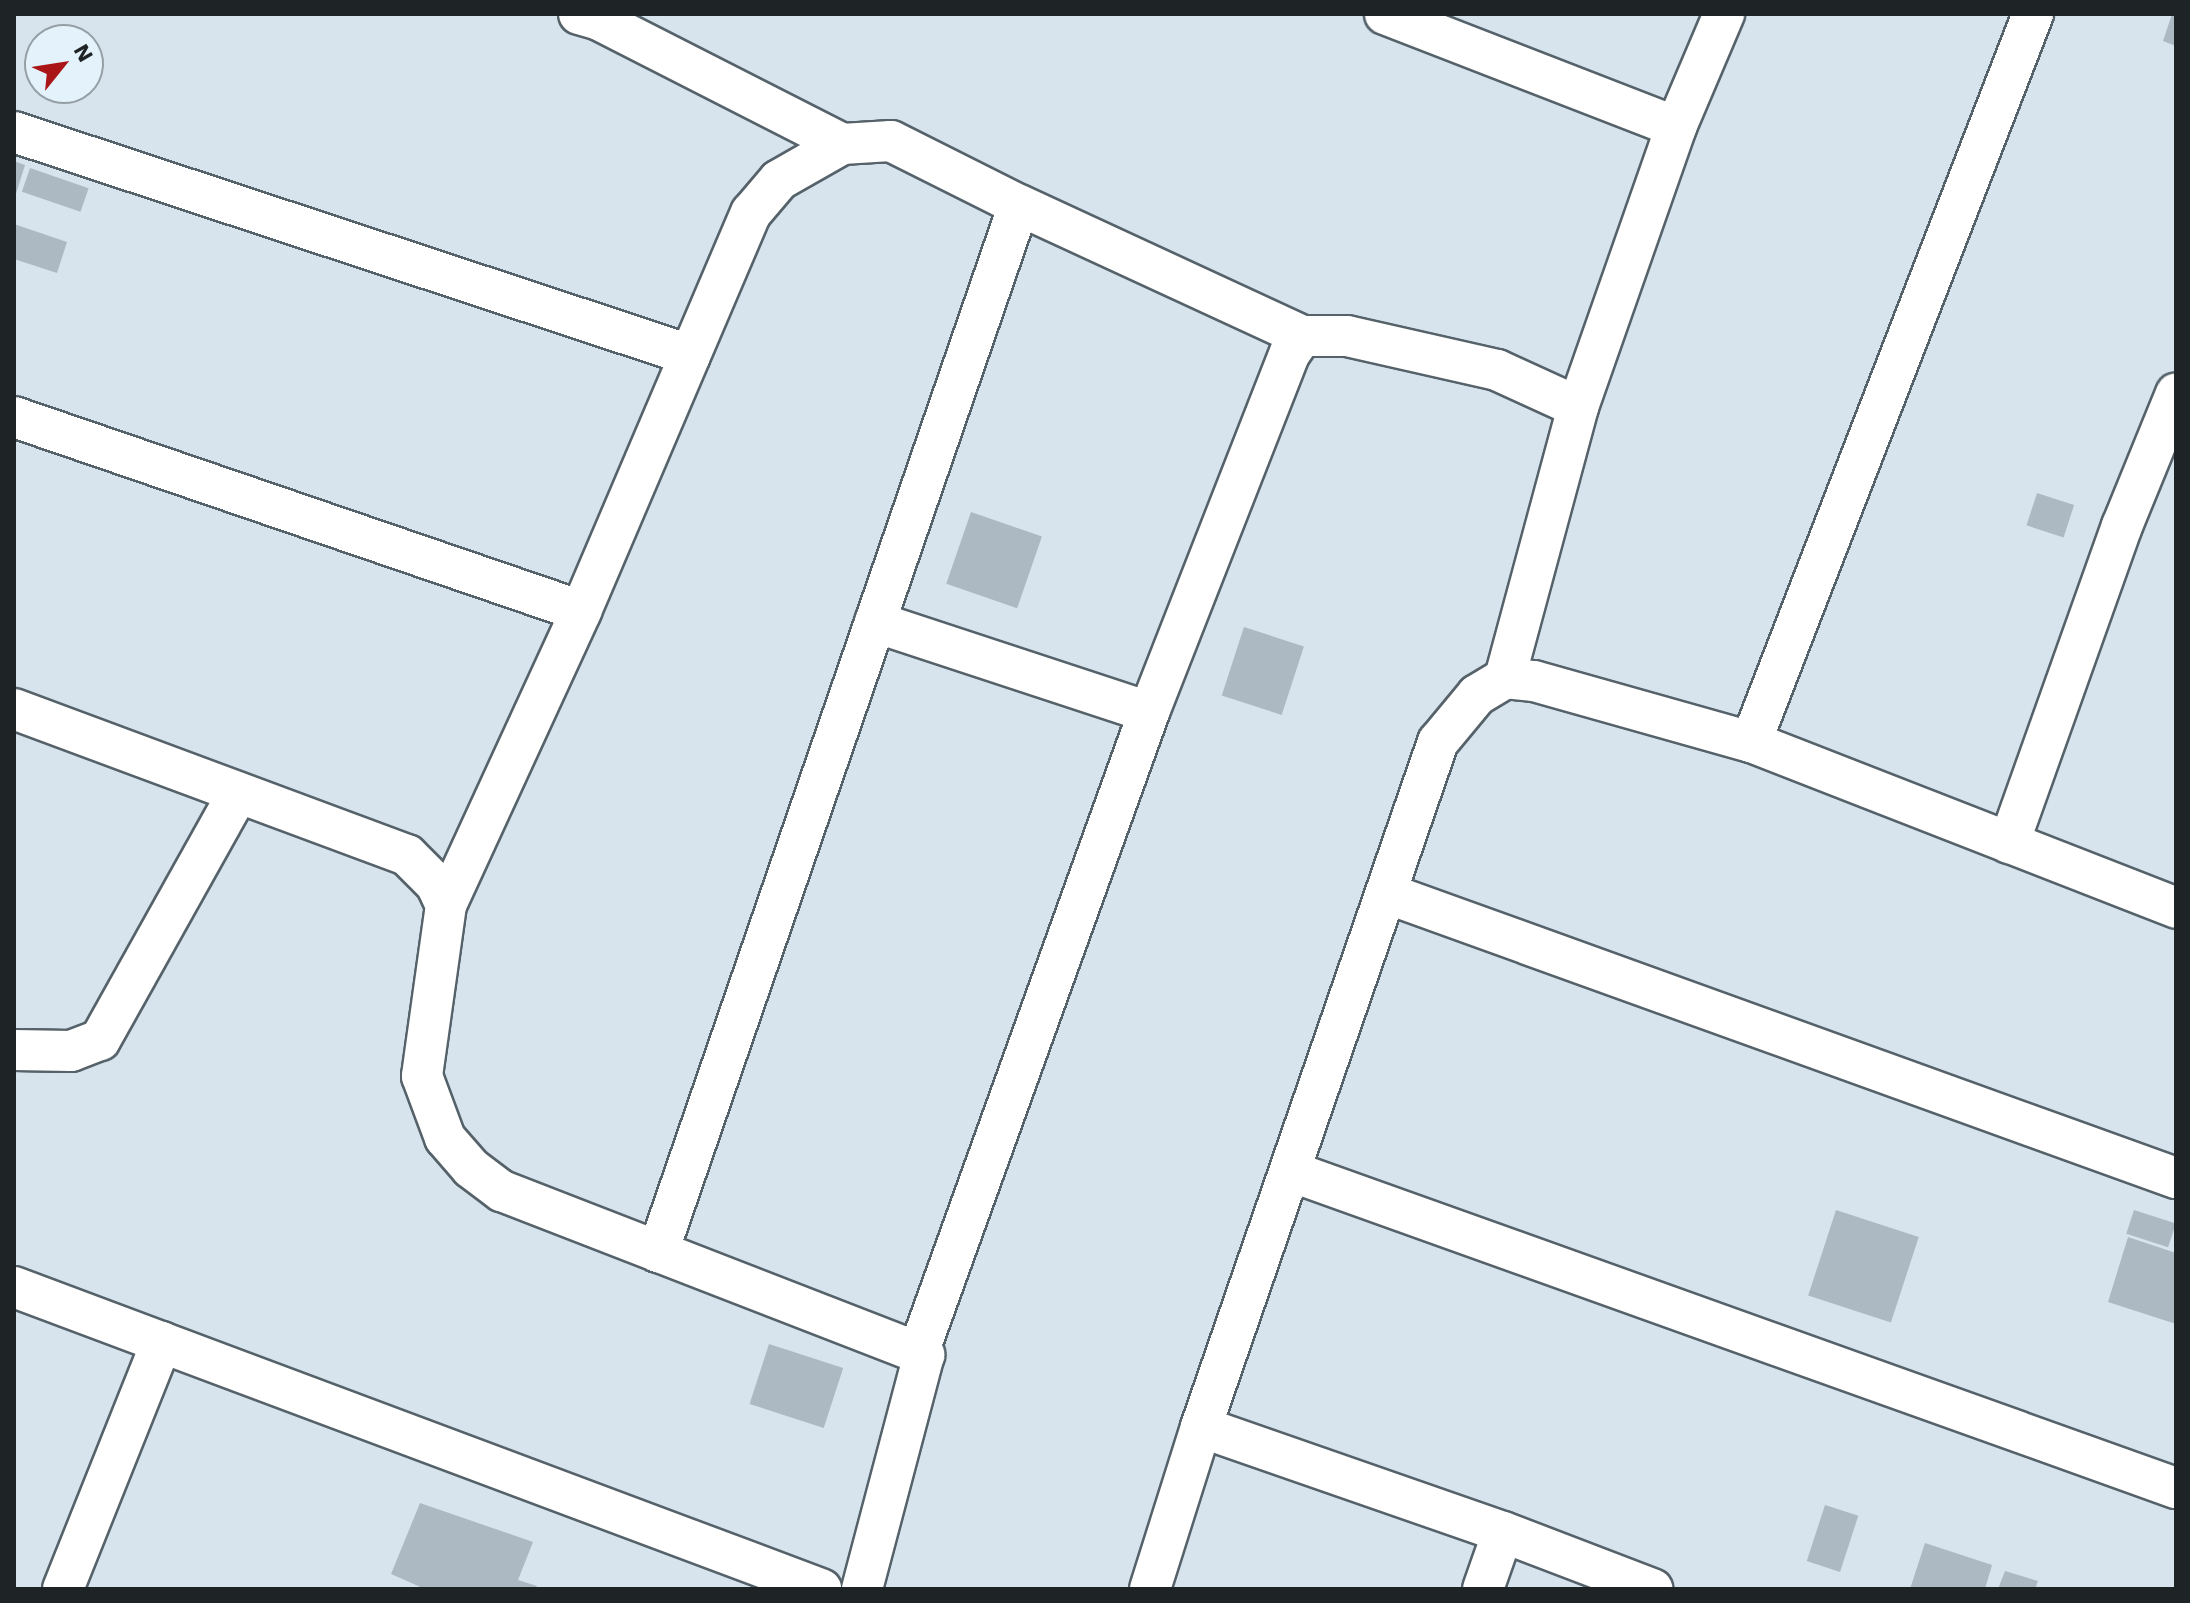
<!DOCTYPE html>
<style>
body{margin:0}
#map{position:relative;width:2190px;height:1603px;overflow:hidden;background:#d7e4ed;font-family:"Work Sans",sans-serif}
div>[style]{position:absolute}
.building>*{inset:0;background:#acb9c2;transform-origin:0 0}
.roads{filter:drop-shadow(2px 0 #56626a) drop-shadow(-2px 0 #56626a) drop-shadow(0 2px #56626a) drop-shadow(0 -2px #56626a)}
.minor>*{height:40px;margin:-20px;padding:0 20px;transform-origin:20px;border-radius:20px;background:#fff}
span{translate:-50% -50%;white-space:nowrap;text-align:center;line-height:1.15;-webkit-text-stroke:6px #e4f2fb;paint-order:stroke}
.frame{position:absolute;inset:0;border:16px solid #1e2326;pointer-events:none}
.north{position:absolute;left:24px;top:24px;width:80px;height:80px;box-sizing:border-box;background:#e4f2fb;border:2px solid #959fa6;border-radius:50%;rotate:60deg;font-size:22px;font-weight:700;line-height:32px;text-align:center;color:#1e2326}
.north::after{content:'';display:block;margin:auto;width:28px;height:36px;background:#aa1618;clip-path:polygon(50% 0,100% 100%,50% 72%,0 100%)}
</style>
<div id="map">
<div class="building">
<div style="clip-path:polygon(2172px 14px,2176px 14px,2176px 46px,2163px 41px)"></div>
<div style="clip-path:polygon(14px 161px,25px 165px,15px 197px,14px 196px)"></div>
<div style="left:30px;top:168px;width:62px;height:25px;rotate:19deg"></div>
<div style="clip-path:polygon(14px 224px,67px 242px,57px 273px,14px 259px)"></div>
<div style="left:2037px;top:493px;width:39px;height:34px;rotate:18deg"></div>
<div style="left:971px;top:512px;width:75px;height:76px;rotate:19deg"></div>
<div style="left:1244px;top:627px;width:63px;height:72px;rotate:18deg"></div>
<div style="left:1836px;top:1210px;width:87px;height:90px;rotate:18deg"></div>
<div style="left:2134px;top:1210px;width:44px;height:25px;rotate:18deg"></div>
<div style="clip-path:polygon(2128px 1237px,2176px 1253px,2176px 1324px,2108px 1302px)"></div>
<div style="left:769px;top:1344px;width:78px;height:63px;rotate:18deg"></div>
<div style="clip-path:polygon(420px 1503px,533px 1542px,518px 1580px,537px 1586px,535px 1589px,425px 1589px,391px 1574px)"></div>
<div style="left:1825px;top:1505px;width:35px;height:59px;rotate:18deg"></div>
<div style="clip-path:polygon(1925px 1543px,1992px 1565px,1985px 1589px,1910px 1589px)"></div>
<div style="clip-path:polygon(2005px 1571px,2038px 1581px,2035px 1589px,1998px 1589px)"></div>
</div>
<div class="roads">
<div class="minor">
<div style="left:579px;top:14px;width:19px;rotate:16deg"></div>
<div style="left:597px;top:19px;width:275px;rotate:27deg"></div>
<div style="left:1385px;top:14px;width:312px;rotate:21.2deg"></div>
<div style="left:14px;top:132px;width:712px;rotate:18.26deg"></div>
<div style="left:1578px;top:407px;width:297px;rotate:-70.7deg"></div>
<div style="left:1676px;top:127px;width:123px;rotate:-67deg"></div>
<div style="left:14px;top:417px;width:599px;rotate:18.89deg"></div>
<div style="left:875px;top:622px;width:288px;rotate:18.2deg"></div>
<div style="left:14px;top:709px;width:419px;rotate:20.4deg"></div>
<div style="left:407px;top:855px;width:41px;rotate:45deg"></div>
<div style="left:436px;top:884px;width:23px;rotate:65deg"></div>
<div style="left:446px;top:905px;width:173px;rotate:98deg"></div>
<div style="left:422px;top:1076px;width:66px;rotate:69.6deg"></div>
<div style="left:445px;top:1138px;width:40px;rotate:49deg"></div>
<div style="left:471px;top:1168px;width:39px;rotate:37deg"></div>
<div style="left:502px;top:1191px;width:453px;rotate:21.2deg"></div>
<div style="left:1751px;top:742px;width:781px;rotate:-68.83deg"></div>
<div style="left:2009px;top:843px;width:337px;rotate:-70.4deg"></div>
<div style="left:2122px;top:526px;width:143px;rotate:-67.8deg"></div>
<div style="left:1386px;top:893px;width:840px;rotate:19.84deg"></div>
<div style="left:446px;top:905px;width:324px;rotate:-65.3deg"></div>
<div style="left:581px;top:611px;width:433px;rotate:-66.9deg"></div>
<div style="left:751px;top:213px;width:43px;rotate:-49.7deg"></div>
<div style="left:779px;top:180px;width:73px;rotate:-29.7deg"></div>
<div style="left:842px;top:144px;width:49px;rotate:-3.5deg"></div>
<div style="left:891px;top:141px;width:143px;rotate:26.6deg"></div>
<div style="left:1019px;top:205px;width:312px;rotate:24.8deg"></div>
<div style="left:1302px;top:336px;width:45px"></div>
<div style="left:1347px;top:336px;width:154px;rotate:12.8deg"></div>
<div style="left:1497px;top:370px;width:89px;rotate:24.6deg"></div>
<div style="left:1578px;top:407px;width:281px;rotate:105.1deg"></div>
<div style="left:14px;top:1050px;width:57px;rotate:1deg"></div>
<div style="left:71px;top:1051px;width:31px;rotate:-21deg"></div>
<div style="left:100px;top:1040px;width:283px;rotate:-60.8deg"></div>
<div style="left:1290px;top:1171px;width:941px;rotate:19.69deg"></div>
<div style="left:658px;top:1252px;width:1107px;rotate:-70.98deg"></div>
<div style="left:14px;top:1287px;width:862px;rotate:20.52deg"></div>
<div style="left:1201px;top:1427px;width:320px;rotate:19.2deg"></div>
<div style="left:1503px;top:1532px;width:160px;rotate:20.9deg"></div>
<div style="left:63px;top:1589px;width:266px;rotate:-68.2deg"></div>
<div style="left:862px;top:1589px;width:242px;rotate:-75.2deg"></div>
<div style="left:924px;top:1355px;width:10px;rotate:-107deg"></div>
<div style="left:921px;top:1345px;width:673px;rotate:-70.19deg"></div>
<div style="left:1149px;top:712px;width:386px;rotate:-68.6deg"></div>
<div style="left:1290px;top:353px;width:21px;rotate:-55deg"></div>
<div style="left:1150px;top:1589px;width:170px;rotate:-72.5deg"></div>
<div style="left:1201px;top:1427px;width:725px;rotate:-70.92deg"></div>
<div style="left:1438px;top:742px;width:61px;rotate:-50.3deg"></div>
<div style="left:1477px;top:695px;width:33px;rotate:-31deg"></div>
<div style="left:1505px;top:678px;width:29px;rotate:6deg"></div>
<div style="left:1534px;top:681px;width:225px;rotate:15.7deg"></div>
<div style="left:1751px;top:742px;width:456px;rotate:21.3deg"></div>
<div style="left:1483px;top:1589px;width:60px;rotate:-70.7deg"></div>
</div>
</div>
<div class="frame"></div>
<div class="north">N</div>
</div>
